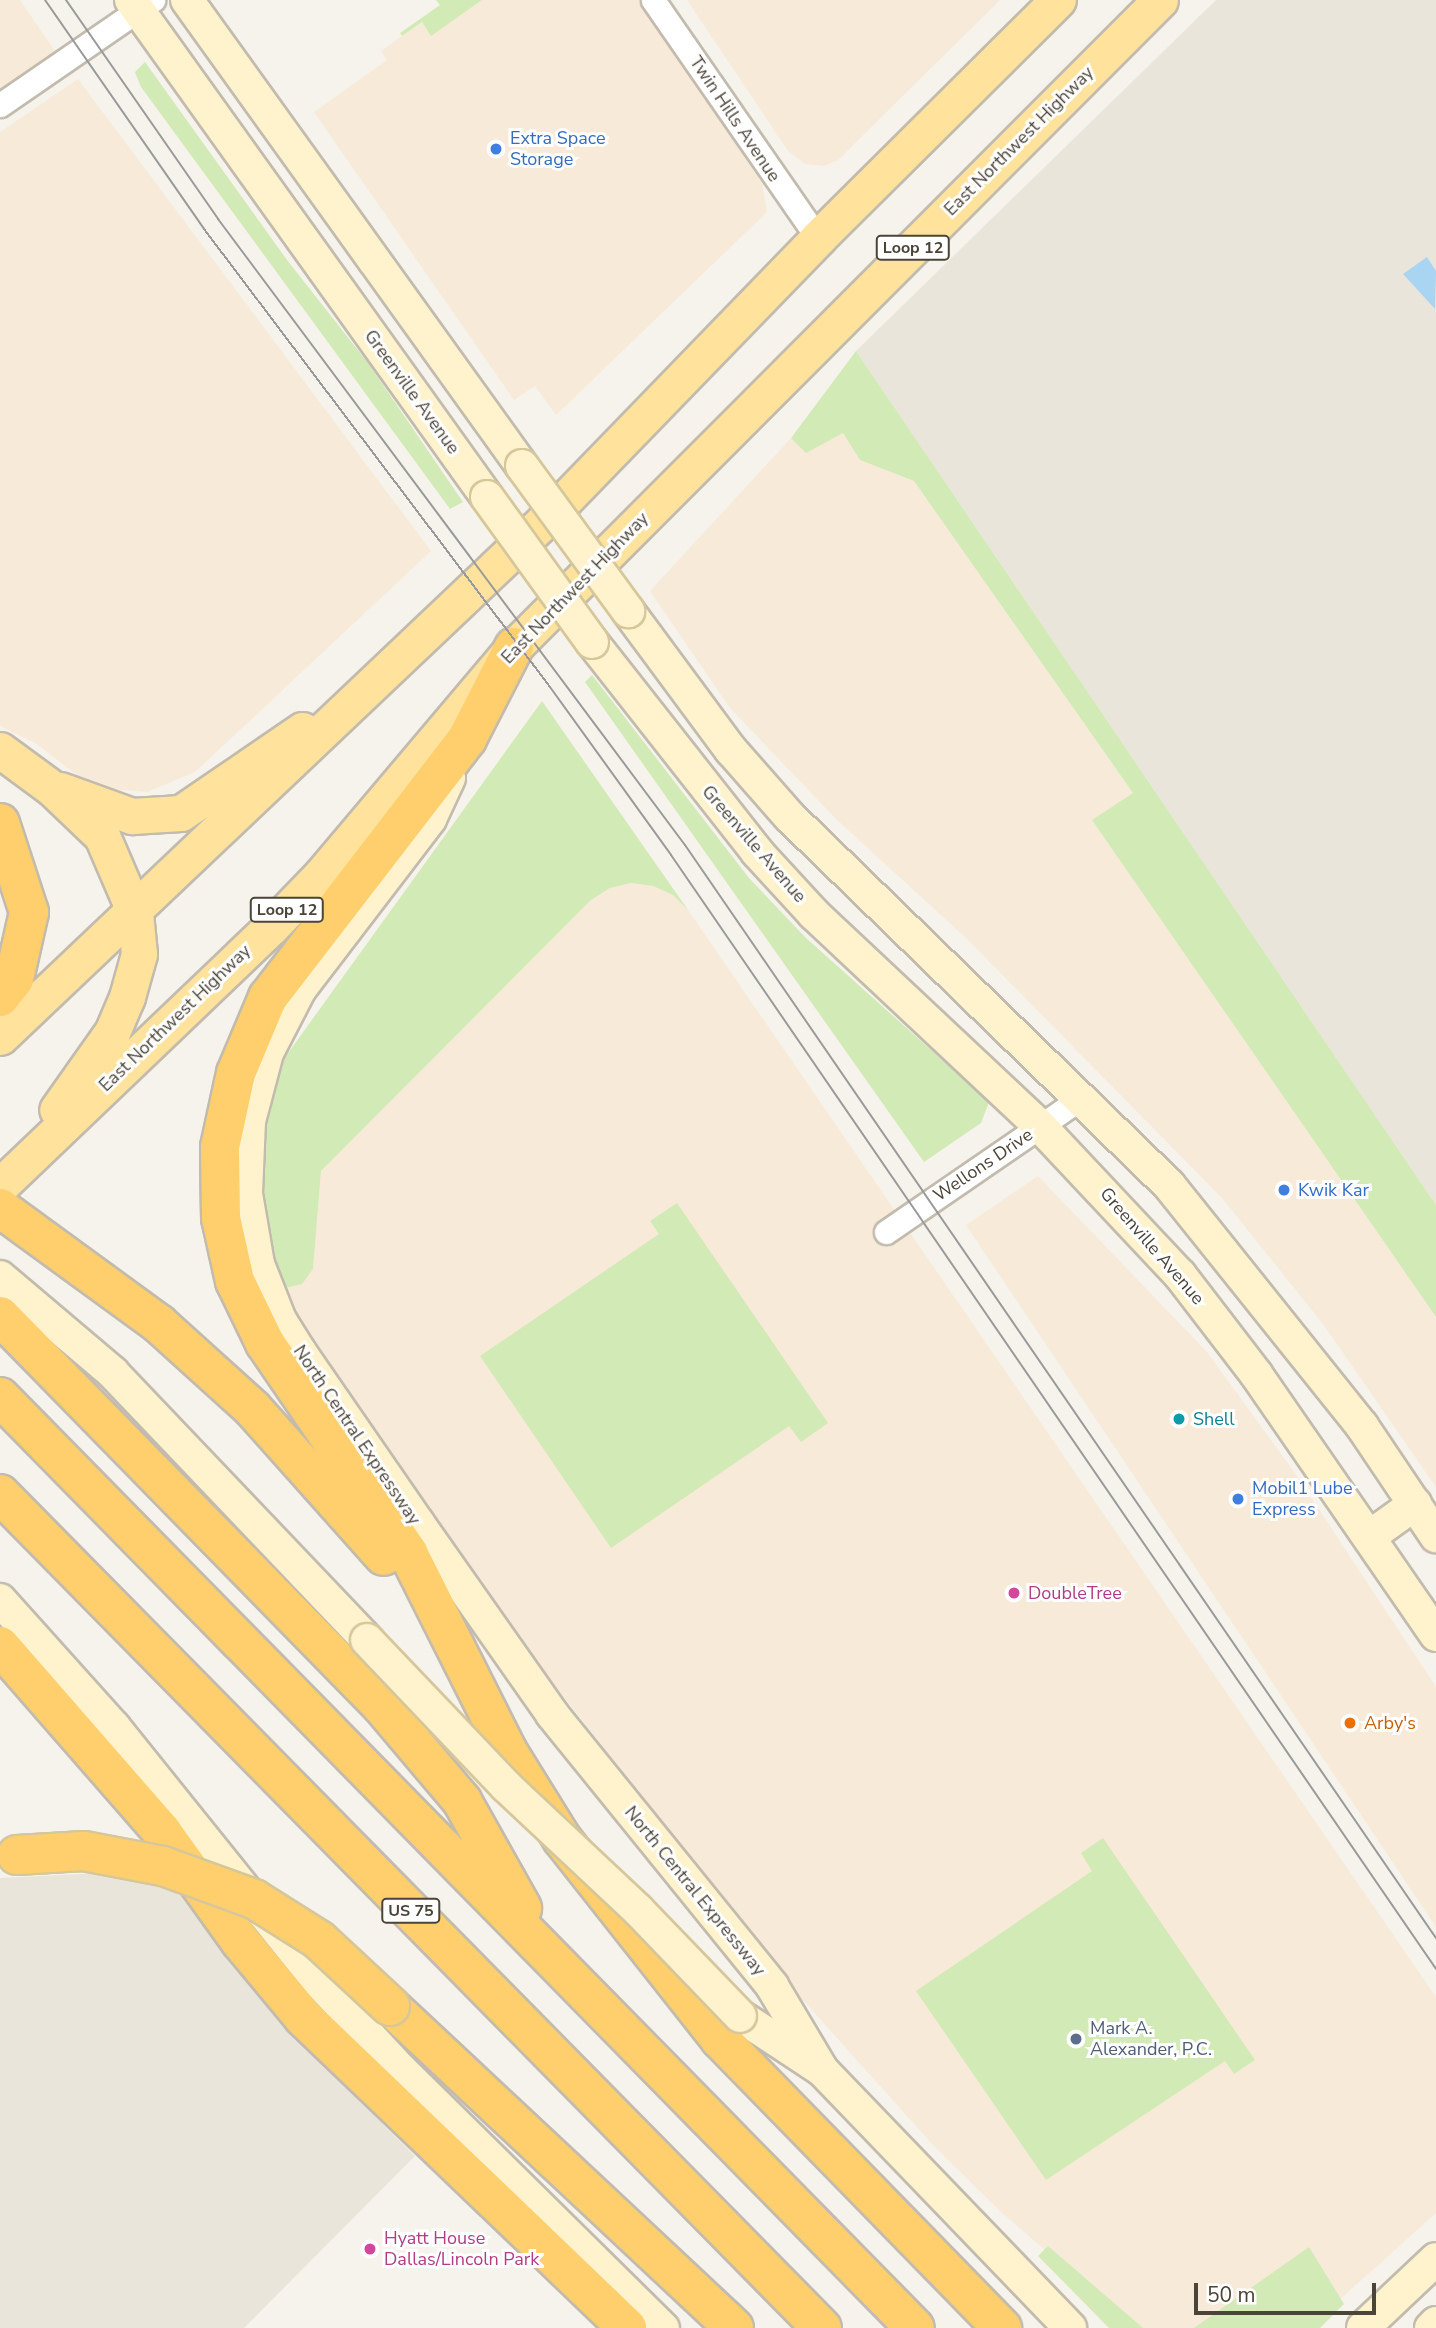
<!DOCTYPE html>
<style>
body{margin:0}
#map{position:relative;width:1436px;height:2328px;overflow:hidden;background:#f6f3ec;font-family:"Nunito Sans",sans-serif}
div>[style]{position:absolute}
.residential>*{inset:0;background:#eae5da}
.commercial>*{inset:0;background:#f7ead8}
.green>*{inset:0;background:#d2eab5}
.water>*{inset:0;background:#a9d4f2}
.roads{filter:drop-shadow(2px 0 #c2bbae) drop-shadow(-2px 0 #c2bbae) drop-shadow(0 2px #c2bbae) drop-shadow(0 -2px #c2bbae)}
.street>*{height:23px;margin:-11.5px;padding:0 11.5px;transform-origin:11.5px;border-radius:11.5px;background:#fff}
.secondary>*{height:32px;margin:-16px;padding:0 16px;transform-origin:16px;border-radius:16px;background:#fff3cd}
.primary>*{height:35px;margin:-17.5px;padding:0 17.5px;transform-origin:17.5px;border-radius:17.5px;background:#ffe39c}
.highway>*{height:38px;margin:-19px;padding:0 19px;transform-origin:19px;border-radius:19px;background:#ffcf6e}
.tram>*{height:2px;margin:-1px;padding:0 1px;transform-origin:1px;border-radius:1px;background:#9a9a9a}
.bridges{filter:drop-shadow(2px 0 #d6c79b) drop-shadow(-2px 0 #d6c79b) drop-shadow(0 2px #d6c79b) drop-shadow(0 -2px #d6c79b)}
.secondary-bridge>*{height:32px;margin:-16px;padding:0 16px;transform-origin:16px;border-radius:16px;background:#fff3cd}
.highway-bridge>*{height:38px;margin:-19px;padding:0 19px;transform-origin:19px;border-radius:19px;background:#ffcf6e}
.dots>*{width:19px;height:19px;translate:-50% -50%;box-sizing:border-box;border:4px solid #fff;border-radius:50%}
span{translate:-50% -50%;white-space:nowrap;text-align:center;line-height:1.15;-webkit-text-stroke:6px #fff;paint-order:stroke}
.shield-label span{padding:2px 5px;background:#fff;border:2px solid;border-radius:5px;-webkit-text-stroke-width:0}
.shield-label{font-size:16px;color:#4b4439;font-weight:700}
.street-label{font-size:18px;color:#4b4439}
.shop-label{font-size:18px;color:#366cbe}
.left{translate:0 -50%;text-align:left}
.culture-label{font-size:18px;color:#0d838f}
.hotel-label{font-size:18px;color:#b23c85}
.food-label{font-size:18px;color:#c56008}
.service-label{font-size:18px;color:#4e5e75}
.scale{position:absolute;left:1194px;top:2283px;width:182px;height:32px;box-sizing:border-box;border:4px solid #4b4439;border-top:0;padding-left:9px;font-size:21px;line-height:24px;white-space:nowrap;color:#4b4439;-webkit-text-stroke:5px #fff;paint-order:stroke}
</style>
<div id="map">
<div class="residential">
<div style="clip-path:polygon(1216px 0,1436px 0,1436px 1205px,856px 351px)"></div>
<div style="clip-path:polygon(100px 1873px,167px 1881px,195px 1905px,297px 2040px,415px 2156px,244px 2328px,0 2328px,0 1878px)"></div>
</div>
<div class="commercial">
<div style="clip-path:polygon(0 0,20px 0,58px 56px,0 93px)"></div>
<div style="clip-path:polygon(482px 0,639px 0,762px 183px,767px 212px,556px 415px,535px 386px,514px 400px,314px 112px,387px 60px,381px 51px,422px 22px,431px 35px)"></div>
<div style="clip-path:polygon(687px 0,1000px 0,838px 160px,824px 166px,805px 164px,788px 151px)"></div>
<div style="clip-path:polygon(78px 79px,431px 551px,195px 772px,147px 792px,92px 787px,37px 744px,0 726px,0 132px)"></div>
<div style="clip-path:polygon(843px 433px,860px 460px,914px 481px,1133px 793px,1093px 821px,1436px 1317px,1436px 1487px,1323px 1324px,1222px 1198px,966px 938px,836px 819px,730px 708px,650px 591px,791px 438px,806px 452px)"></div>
<div style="clip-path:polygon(631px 883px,653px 886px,673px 895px,688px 910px,1436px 1997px,1436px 2213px,1308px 2328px,1136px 2328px,1001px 2212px,933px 2145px,785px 1980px,546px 1674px,311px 1347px,285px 1288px,294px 1286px,313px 1269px,321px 1171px,591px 900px,610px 888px)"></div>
<div style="clip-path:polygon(1038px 1176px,1207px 1352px,1295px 1473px,1436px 1687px,1436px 1927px,966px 1225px)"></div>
</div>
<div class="green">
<div style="clip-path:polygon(436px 0,482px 0,431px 36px,422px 22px,402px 36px,400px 33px,440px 5px)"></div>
<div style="clip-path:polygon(145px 62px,287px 260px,368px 363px,463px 502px,450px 509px,141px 87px,135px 72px)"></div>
<div style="clip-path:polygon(856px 351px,1436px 1205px,1436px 1317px,1092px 820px,1133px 793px,914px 481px,860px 460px,843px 433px,806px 453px,791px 438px)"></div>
<div style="clip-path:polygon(592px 675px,749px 878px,805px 937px,989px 1102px,981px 1123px,924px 1162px,585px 682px)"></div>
<div style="clip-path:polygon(542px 701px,688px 910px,673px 895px,653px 886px,631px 883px,610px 888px,591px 900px,321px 1171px,313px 1269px,302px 1284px,285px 1288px,274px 1270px,258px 1186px,260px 1133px,270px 1089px,288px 1053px)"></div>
<div style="clip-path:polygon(677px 1203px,828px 1423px,801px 1442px,789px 1426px,611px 1548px,480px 1356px,659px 1234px,650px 1221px)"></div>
<div style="clip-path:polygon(1103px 1838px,1255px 2060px,1234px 2074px,1225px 2061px,1046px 2180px,916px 1991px,1092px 1871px,1081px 1853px)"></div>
<div style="clip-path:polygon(1048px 2246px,1143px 2328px,1109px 2328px,1038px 2256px)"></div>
<div style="clip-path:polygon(1309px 2247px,1344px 2304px,1320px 2328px,1194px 2328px)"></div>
</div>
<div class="water">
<div style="clip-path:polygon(1427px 257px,1436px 271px,1435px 309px,1403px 274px)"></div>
</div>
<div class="roads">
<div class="street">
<div style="left:653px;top:0;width:290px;rotate:55.3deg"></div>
<div style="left:0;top:105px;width:186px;rotate:-34.5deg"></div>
<div style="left:886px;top:1232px;width:237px;rotate:-34.5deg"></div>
</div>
<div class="secondary">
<div style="left:131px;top:0;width:611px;rotate:54.39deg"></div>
<div style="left:187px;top:0;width:574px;rotate:54.29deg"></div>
<div style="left:628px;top:611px;width:173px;rotate:53.5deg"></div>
<div style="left:731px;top:750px;width:88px;rotate:48.7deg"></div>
<div style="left:789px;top:816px;width:530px;rotate:44.16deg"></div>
<div style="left:1169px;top:1185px;width:309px;rotate:51.3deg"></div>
<div style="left:1362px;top:1426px;width:133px;rotate:56.1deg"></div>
<div style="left:592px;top:642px;width:267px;rotate:51.8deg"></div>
<div style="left:757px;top:852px;width:84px;rotate:47.4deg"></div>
<div style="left:814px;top:914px;width:310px;rotate:43.2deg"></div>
<div style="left:1040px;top:1126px;width:204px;rotate:46.8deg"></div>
<div style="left:1180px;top:1275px;width:125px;rotate:52.5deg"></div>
<div style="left:1256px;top:1374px;width:317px;rotate:55.4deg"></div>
<div style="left:449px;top:778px;width:45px;rotate:114.9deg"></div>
<div style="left:430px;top:819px;width:214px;rotate:127.4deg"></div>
<div style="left:300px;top:989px;width:72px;rotate:117.3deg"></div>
<div style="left:267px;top:1053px;width:70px;rotate:104.8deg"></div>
<div style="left:249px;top:1121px;width:73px;rotate:92.4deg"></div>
<div style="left:246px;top:1194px;width:71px;rotate:80.3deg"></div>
<div style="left:258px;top:1264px;width:60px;rotate:68.6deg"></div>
<div style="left:280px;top:1320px;width:38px;rotate:58deg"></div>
<div style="left:300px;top:1352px;width:208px;rotate:55.4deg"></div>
<div style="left:418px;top:1523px;width:233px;rotate:54.9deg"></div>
<div style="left:552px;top:1714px;width:350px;rotate:51deg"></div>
<div style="left:772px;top:1986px;width:98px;rotate:59.2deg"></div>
<div style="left:0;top:1277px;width:148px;rotate:40.3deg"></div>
<div style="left:113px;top:1373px;width:369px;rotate:46.4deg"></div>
<div style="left:1369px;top:1537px;width:57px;rotate:-35.7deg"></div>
<div style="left:0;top:1600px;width:171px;rotate:48.1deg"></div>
<div style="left:114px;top:1727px;width:330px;rotate:51.2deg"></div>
<div style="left:321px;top:1984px;width:117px;rotate:47.1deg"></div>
<div style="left:401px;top:2070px;width:368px;rotate:44.6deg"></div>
<div style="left:740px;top:2016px;width:98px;rotate:33.4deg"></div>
<div style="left:822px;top:2070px;width:358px;rotate:46.1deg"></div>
<div style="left:1363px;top:2328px;width:100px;rotate:-43.4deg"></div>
<div style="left:1431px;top:2328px;width:7px;rotate:-45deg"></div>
</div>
<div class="primary">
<div style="left:0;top:750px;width:66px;rotate:36.3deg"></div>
<div style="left:53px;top:789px;width:68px;rotate:43.8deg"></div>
<div style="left:102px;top:836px;width:84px;rotate:66.8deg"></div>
<div style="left:135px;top:913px;width:41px;rotate:84.4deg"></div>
<div style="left:139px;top:954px;width:45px;rotate:105.6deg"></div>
<div style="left:127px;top:997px;width:38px;rotate:113deg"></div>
<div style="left:112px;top:1032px;width:95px;rotate:125.2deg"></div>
<div style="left:60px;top:790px;width:77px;rotate:19.9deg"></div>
<div style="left:132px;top:816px;width:49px;rotate:-3.5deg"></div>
<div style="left:181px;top:813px;width:147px;rotate:-34.4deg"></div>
<div style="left:0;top:1037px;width:750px;rotate:-43.49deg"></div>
<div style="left:544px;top:521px;width:394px;rotate:-45.9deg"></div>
<div style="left:818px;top:238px;width:338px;rotate:-44.8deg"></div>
<div style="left:0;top:1186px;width:375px;rotate:-43.7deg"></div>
<div style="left:271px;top:927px;width:72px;rotate:-46.1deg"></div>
<div style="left:321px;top:875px;width:299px;rotate:-49.8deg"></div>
<div style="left:514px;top:647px;width:914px;rotate:-45.04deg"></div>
</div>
<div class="highway">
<div style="left:514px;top:647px;width:103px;rotate:117.1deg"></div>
<div style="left:467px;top:739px;width:326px;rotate:127.6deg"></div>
<div style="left:268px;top:997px;width:82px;rotate:112.8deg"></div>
<div style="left:236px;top:1073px;width:76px;rotate:102.2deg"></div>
<div style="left:220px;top:1147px;width:71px;rotate:89.2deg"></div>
<div style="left:221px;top:1218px;width:65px;rotate:77.5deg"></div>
<div style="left:235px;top:1281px;width:69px;rotate:64.2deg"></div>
<div style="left:265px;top:1343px;width:254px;rotate:55.7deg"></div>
<div style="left:408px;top:1553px;width:223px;rotate:63.3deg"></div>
<div style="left:508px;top:1752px;width:102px;rotate:58.2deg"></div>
<div style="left:562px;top:1839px;width:255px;rotate:51.7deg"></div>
<div style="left:720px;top:2039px;width:404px;rotate:45.7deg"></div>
<div style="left:0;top:823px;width:94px;rotate:72deg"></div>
<div style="left:29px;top:912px;width:69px;rotate:102.6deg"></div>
<div style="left:14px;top:979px;width:23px;rotate:128deg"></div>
<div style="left:0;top:1208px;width:197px;rotate:36.1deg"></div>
<div style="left:159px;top:1324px;width:125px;rotate:42.1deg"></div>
<div style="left:252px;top:1408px;width:198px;rotate:48.3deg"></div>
<div style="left:0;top:1316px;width:545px;rotate:45.6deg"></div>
<div style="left:381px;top:1705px;width:126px;rotate:49.8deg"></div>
<div style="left:462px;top:1801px;width:123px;rotate:60.7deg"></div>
<div style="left:0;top:1397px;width:1305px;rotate:45.5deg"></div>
<div style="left:0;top:1494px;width:1171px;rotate:45.42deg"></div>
<div style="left:0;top:1646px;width:247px;rotate:48.9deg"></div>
<div style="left:162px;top:1832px;width:134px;rotate:54.4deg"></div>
<div style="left:240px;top:1941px;width:99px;rotate:50.3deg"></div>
<div style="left:303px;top:2017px;width:449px;rotate:43.8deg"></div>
<div style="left:390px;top:2006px;width:471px;rotate:43.1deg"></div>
</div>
</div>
<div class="tram">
<div style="left:45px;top:0;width:279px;rotate:55.2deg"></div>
<div style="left:204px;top:229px;width:574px;rotate:52.93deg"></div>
<div style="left:550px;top:687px;width:207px;rotate:54.2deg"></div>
<div style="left:671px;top:855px;width:1351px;rotate:55.52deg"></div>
<div style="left:66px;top:0;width:267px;rotate:55.2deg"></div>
<div style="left:218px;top:219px;width:781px;rotate:53.28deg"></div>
<div style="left:685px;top:845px;width:1326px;rotate:55.51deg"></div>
</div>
<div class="bridges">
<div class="secondary-bridge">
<div style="left:522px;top:466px;width:180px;rotate:53.8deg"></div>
<div style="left:487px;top:497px;width:179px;rotate:54.1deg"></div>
<div style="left:367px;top:1640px;width:202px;rotate:46.4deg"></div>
<div style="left:506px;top:1786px;width:181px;rotate:43.2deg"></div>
<div style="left:638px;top:1910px;width:147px;rotate:46.1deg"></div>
</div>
<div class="highway-bridge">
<div style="left:17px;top:1855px;width:67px;rotate:-3.4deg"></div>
<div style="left:84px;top:1851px;width:80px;rotate:10.8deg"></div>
<div style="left:163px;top:1866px;width:97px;rotate:19.9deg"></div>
<div style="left:254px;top:1899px;width:77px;rotate:32.2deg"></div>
<div style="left:319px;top:1940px;width:97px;rotate:42.9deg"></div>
</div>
</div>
<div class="dots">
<div style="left:496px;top:149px;background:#3f7fe0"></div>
<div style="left:1284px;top:1190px;background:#3f7fe0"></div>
<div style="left:1179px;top:1419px;background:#0f9aa8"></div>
<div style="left:1238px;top:1499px;background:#3f7fe0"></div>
<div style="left:1014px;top:1593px;background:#d1479c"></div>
<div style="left:1350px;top:1723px;background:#e8710a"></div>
<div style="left:1076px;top:2039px;background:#5c6f8a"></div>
<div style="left:370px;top:2249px;background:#d1479c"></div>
</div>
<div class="shield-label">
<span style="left:913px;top:248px">Loop 12</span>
<span style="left:287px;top:910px">Loop 12</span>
<span style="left:411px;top:1911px">US 75</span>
</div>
<div class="street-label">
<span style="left:735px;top:119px;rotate:56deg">Twin Hills Avenue</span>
<span style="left:1019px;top:141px;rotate:-45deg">East Northwest Highway</span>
<span style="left:412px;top:392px;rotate:54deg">Greenville Avenue</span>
<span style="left:575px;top:588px;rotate:-46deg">East Northwest Highway</span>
<span style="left:754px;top:844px;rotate:49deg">Greenville Avenue</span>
<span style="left:175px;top:1018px;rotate:-44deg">East Northwest Highway</span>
<span style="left:983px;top:1165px;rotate:-34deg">Wellons Drive</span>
<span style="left:1152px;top:1246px;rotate:49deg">Greenville Avenue</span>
<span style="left:357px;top:1435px;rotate:56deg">North Central Expressway</span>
<span style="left:695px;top:1891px;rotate:51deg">North Central Expressway</span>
</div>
<div class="shop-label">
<span class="left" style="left:510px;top:149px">Extra Space<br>Storage</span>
<span class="left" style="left:1298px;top:1190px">Kwik Kar</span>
<span class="left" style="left:1252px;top:1499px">Mobil1 Lube<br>Express</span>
</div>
<div class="culture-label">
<span class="left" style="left:1193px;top:1419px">Shell</span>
</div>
<div class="hotel-label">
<span class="left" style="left:1028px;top:1593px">DoubleTree</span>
<span class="left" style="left:384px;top:2249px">Hyatt House<br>Dallas/Lincoln Park</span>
</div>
<div class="food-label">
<span class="left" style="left:1364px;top:1723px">Arby's</span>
</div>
<div class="service-label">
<span class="left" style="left:1090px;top:2039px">Mark A.<br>Alexander, P.C.</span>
</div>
<div class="scale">50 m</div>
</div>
